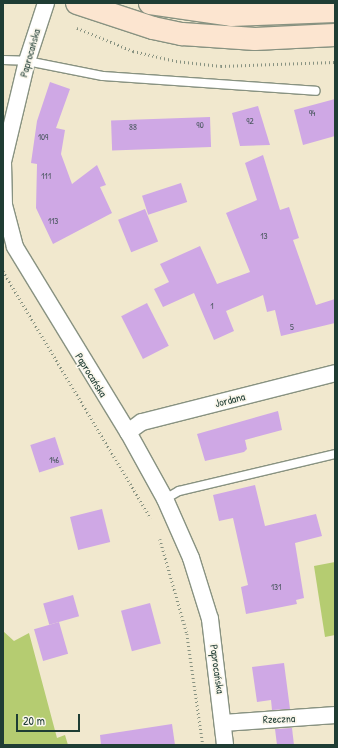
<!DOCTYPE html>
<meta charset="utf-8">
<style>
body{margin:0}
#map{position:relative;width:338px;height:748px;overflow:hidden;background:#f1e8ce;font-family:"Patrick Hand",sans-serif}
div>[style]{position:absolute}
.green>*{inset:0;background:#b5cc71}
.building>*{inset:0;background:#cfa8e5;transform-origin:0 0}
.path>*{height:2.5px;margin-top:-1.25px;transform-origin:0;background:repeating-linear-gradient(90deg,#889281 0 1px,transparent 0 4px)}
.roads{filter:drop-shadow(1px 0 #889281) drop-shadow(-1px 0 #889281) drop-shadow(0 1px #889281) drop-shadow(0 -1px #889281)}
.lane>*{height:8px;margin:-4px;padding:0 4px;transform-origin:4px;border-radius:4px;background:#fff}
.street>*{height:16px;margin:-8px;padding:0 8px;transform-origin:8px;border-radius:8px;background:#fff}
.secondary>*{height:22px;margin:-11px;padding:0 11px;transform-origin:11px;border-radius:11px;background:#fce5d0}
span{translate:-50% -50%;white-space:nowrap;text-align:center;line-height:1.15;-webkit-text-stroke:3.5px #fbf7ec;paint-order:stroke}
.number-label{font-size:9px;color:#4b5860}
.number-label span{-webkit-text-stroke-width:0}
.street-label{font-size:11px;color:#1f3d34}
.frame{position:absolute;inset:0;border:4px solid #1f3d34;pointer-events:none}
.scale{position:absolute;left:16px;top:714px;width:64px;height:18px;box-sizing:border-box;border:2px solid #1f3d34;border-top:0;padding-left:5px;font-size:12px;line-height:14px;white-space:nowrap;color:#1f3d34;-webkit-text-stroke:3px #fbf7ec;paint-order:stroke}
</style>
<div id="map">
<div class="green">
<div style="clip-path:polygon(335px 562px,335px 635px,325px 637px,314px 566px)"></div>
<div style="clip-path:polygon(3px 631px,14px 641px,29px 633px,57px 738px,65px 735px,68px 745px,3px 745px)"></div>
</div>
<div class="building">
<div style="clip-path:polygon(50px 82px,70px 89px,56px 128px,65px 130px,61px 154px,72px 184px,97px 165px,106px 185px,100px 187px,112px 213px,53px 244px,36px 208px,37px 164px,31px 163px,37px 121px)"></div>
<div style="clip-path:polygon(335px 99px,335px 136px,303px 145px,294px 110px)"></div>
<div style="clip-path:polygon(258px 106px,270px 145px,240px 146px,232px 113px)"></div>
<div style="left:210px;top:117px;width:30px;height:99px;rotate:88deg"></div>
<div style="clip-path:polygon(263px 155px,280px 210px,289px 207px,299px 238px,293px 240px,316px 305px,335px 299px,335px 323px,281px 336px,275px 310px,267px 312px,263px 295px,226px 311px,234px 331px,214px 340px,194px 293px,163px 307px,154px 289px,169px 282px,160px 264px,200px 246px,217px 284px,250px 272px,226px 213px,257px 200px,245px 163px)"></div>
<div style="left:181px;top:183px;width:20px;height:41px;rotate:72deg"></div>
<div style="left:145px;top:209px;width:35px;height:29px;rotate:68deg"></div>
<div style="left:147px;top:303px;width:48px;height:29px;rotate:63deg"></div>
<div style="clip-path:polygon(278px 411px,282px 430px,245px 440px,247px 449px,244px 452px,205px 461px,197px 434px)"></div>
<div style="left:55px;top:437px;width:29px;height:26px;rotate:72deg"></div>
<div style="clip-path:polygon(255px 485px,265px 526px,316px 514px,322px 536px,295px 543px,304px 598px,296px 600px,297px 604px,246px 614px,241px 587px,248px 585px,233px 518px,219px 521px,213px 495px)"></div>
<div style="left:102px;top:509px;width:34px;height:33px;rotate:76deg"></div>
<div style="left:73px;top:595px;width:22px;height:31px;rotate:74deg"></div>
<div style="left:150px;top:603px;width:42px;height:30px;rotate:75deg"></div>
<div style="left:59px;top:622px;width:33px;height:26px;rotate:74deg"></div>
<div style="clip-path:polygon(284px 663px,290px 709px,272px 710px,271px 700px,257px 702px,252px 667px)"></div>
<div style="clip-path:polygon(172px 724px,175px 745px,101px 745px,100px 735px)"></div>
<div style="clip-path:polygon(292px 728px,294px 745px,277px 745px,275px 729px)"></div>
</div>
<div class="path">
<div style="left:77px;top:28px;width:61px;rotate:22.3deg"></div>
<div style="left:133px;top:51px;width:44px;rotate:13.1deg"></div>
<div style="left:176px;top:61px;width:45px;rotate:6.3deg"></div>
<div style="left:221px;top:66px;width:114px;rotate:-2deg"></div>
<div style="left:3px;top:271px;width:288px;rotate:59.1deg"></div>
<div style="left:160px;top:539px;width:99px;rotate:74.1deg"></div>
<div style="left:187px;top:634px;width:112px;rotate:81.8deg"></div>
</div>
<div class="roads">
<div class="lane">
<div style="left:3px;top:60px;width:24px;rotate:2deg"></div>
<div style="left:27px;top:61px;width:77px;rotate:11.2deg"></div>
<div style="left:103px;top:76px;width:213px;rotate:4deg"></div>
<div style="left:165px;top:499px;width:16px;rotate:-30deg"></div>
<div style="left:179px;top:491px;width:160px;rotate:-13.3deg"></div>
</div>
<div class="street">
<div style="left:46px;top:3px;width:61px;rotate:108.1deg"></div>
<div style="left:27px;top:61px;width:104px;rotate:103.4deg"></div>
<div style="left:3px;top:162px;width:43px;rotate:88.7deg"></div>
<div style="left:4px;top:205px;width:43px;rotate:75.3deg"></div>
<div style="left:15px;top:247px;width:217px;rotate:58.6deg"></div>
<div style="left:128px;top:432px;width:77px;rotate:61.1deg"></div>
<div style="left:165px;top:499px;width:64px;rotate:66.2deg"></div>
<div style="left:191px;top:558px;width:64px;rotate:72.7deg"></div>
<div style="left:210px;top:619px;width:127px;rotate:83.2deg"></div>
<div style="left:128px;top:432px;width:17px;rotate:-36deg"></div>
<div style="left:142px;top:422px;width:199px;rotate:-14.2deg"></div>
<div style="left:224px;top:723px;width:111px;rotate:-4.1deg"></div>
</div>
<div class="secondary">
<div style="left:77px;top:3px;width:80px;rotate:18.2deg"></div>
<div style="left:153px;top:28px;width:30px;rotate:12deg"></div>
<div style="left:182px;top:34px;width:73px;rotate:3.9deg"></div>
<div style="left:255px;top:39px;width:80px;rotate:-2.9deg"></div>
<div style="left:150px;top:3px;width:82px;rotate:8.4deg"></div>
<div style="left:231px;top:15px;width:104px;rotate:-2.2deg"></div>
</div>
</div>
<div class="number-label">
<span style="left:312px;top:113px">94</span>
<span style="left:250px;top:121px">92</span>
<span style="left:200px;top:125px">90</span>
<span style="left:133px;top:127px">88</span>
<span style="left:43px;top:137px">109</span>
<span style="left:46px;top:176px">111</span>
<span style="left:53px;top:221px">113</span>
<span style="left:264px;top:236px">13</span>
<span style="left:212px;top:306px">1</span>
<span style="left:292px;top:327px">5</span>
<span style="left:54px;top:460px">146</span>
<span style="left:276px;top:587px">131</span>
</div>
<div class="street-label">
<span style="left:30px;top:53px;rotate:-74deg">Paprocańska</span>
<span style="left:91px;top:375px;rotate:58deg">Paprocańska</span>
<span style="left:230px;top:400px;rotate:-14deg">Jordana</span>
<span style="left:217px;top:669px;rotate:82deg">Paprocańska</span>
<span style="left:279px;top:719px;rotate:-2deg">Rzeczna</span>
</div>
<div class="frame"></div>
<div class="scale">20 m</div>
</div>
